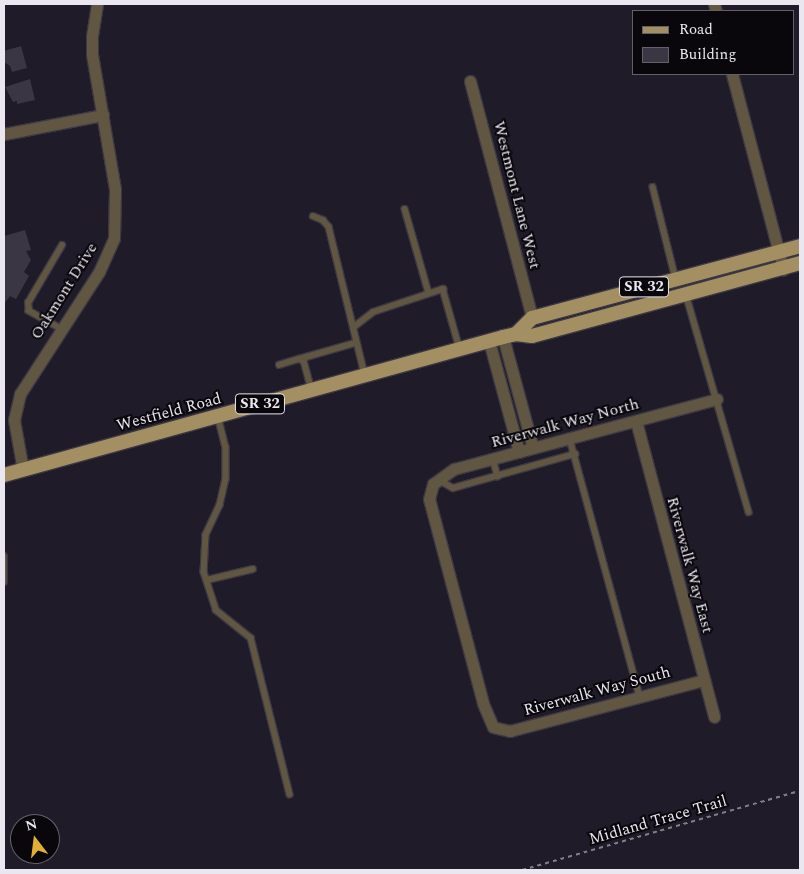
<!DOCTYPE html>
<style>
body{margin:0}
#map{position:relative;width:804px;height:874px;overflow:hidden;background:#201b28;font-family:Spectral,serif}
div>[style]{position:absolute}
.building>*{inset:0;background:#3b3644}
.path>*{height:2px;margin-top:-1px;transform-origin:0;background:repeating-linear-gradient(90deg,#837f8a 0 4px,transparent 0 8px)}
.roads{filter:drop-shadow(1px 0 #3c3844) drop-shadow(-1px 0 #3c3844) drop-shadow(0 1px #3c3844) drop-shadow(0 -1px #3c3844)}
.service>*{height:5.5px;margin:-2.75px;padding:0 2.75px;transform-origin:2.75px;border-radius:2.75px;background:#605642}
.minor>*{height:11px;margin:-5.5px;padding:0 5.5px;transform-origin:5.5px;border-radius:5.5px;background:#605642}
.primary>*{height:14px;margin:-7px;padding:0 7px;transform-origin:7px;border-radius:7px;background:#a48f63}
span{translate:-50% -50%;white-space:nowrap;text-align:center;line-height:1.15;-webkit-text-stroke:4px #09070c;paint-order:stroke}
.shield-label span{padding:1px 4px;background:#09070c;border:1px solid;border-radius:4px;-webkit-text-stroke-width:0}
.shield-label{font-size:15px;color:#eae7f0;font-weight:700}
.street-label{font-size:16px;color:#eae7f0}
.frame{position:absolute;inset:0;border:5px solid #eae7f0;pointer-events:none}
.legend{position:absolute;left:632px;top:10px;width:162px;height:65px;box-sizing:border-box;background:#09070c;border:1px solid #636167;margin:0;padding:6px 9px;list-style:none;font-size:15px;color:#eae7f0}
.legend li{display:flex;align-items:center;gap:10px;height:25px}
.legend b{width:25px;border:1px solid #636167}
.north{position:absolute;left:10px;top:814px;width:50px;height:50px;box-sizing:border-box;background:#09070c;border:1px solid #636167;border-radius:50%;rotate:345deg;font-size:14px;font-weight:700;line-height:20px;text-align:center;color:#eae7f0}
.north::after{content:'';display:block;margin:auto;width:18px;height:22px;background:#e1af34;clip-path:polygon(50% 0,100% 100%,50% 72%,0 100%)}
</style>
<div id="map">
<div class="building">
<div style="clip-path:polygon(21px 46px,27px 68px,12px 72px,10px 66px,4px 62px,4px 51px)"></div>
<div style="clip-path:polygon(30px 79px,35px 100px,17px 104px,17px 101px,13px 102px,5px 87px)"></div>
<div style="clip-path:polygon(25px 230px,31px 250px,26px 251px,31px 260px,24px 272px,29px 276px,16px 299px,10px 296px,4px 304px,4px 236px)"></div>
</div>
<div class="path">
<div style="left:522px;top:870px;width:289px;rotate:-15.9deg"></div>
</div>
<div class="roads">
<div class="service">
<div style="left:653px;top:187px;width:95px;rotate:76deg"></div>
<div style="left:405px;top:209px;width:87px;rotate:74.1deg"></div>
<div style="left:313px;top:216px;width:11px;rotate:22deg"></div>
<div style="left:323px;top:220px;width:9px;rotate:49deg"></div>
<div style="left:329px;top:227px;width:152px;rotate:76.3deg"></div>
<div style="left:686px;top:294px;width:227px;rotate:73.9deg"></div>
<div style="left:354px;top:327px;width:24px;rotate:-38deg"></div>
<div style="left:373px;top:312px;width:74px;rotate:-18.2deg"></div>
<div style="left:443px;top:289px;width:62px;rotate:74.2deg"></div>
<div style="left:61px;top:329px;width:37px;rotate:-151deg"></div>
<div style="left:29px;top:311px;width:8px;rotate:-97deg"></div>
<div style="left:28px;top:303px;width:67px;rotate:-59.6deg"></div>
<div style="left:299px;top:359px;width:58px;rotate:-15.9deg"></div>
<div style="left:279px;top:365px;width:21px;rotate:-17deg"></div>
<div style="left:299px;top:359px;width:5px;rotate:22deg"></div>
<div style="left:304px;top:361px;width:30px;rotate:75deg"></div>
<div style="left:218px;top:416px;width:32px;rotate:76deg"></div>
<div style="left:226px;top:447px;width:32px;rotate:90deg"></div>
<div style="left:226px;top:479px;width:27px;rotate:103deg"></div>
<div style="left:220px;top:505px;width:33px;rotate:115deg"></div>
<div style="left:206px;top:535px;width:37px;rotate:93deg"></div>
<div style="left:204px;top:572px;width:40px;rotate:72deg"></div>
<div style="left:216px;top:610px;width:45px;rotate:38.7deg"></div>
<div style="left:251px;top:638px;width:161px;rotate:76deg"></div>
<div style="left:570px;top:439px;width:266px;rotate:74.8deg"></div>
<div style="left:493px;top:459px;width:18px;rotate:74deg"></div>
<div style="left:439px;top:480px;width:16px;rotate:30deg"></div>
<div style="left:453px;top:488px;width:127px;rotate:-15.6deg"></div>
<div style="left:4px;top:556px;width:26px;rotate:90deg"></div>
<div style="left:207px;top:580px;width:47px;rotate:-13.4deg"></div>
</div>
<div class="minor">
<div style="left:714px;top:4px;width:7px;rotate:74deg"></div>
<div style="left:732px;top:74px;width:202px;rotate:75.3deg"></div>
<div style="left:470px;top:81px;width:245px;rotate:75.3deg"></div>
<div style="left:4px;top:134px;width:101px;rotate:-10.9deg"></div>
<div style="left:503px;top:337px;width:115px;rotate:74.9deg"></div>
<div style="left:489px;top:341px;width:115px;rotate:74.9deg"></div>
<div style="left:636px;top:421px;width:306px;rotate:75.2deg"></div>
<div style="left:23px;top:470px;width:51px;rotate:-100.2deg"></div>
<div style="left:14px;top:420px;width:27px;rotate:-77deg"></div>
<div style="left:20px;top:394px;width:145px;rotate:-57.1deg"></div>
<div style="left:99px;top:272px;width:37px;rotate:-66deg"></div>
<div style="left:114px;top:238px;width:49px;rotate:-88.8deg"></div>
<div style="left:115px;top:189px;width:137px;rotate:-99.7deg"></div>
<div style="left:92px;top:54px;width:18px;rotate:-90deg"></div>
<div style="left:92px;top:36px;width:32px;rotate:-81deg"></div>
<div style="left:704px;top:680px;width:201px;rotate:165.3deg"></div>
<div style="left:510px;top:731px;width:17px;rotate:-167deg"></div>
<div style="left:493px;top:727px;width:26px;rotate:-113deg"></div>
<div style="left:483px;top:703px;width:211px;rotate:-104.8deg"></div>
<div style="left:429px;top:499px;width:16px;rotate:-75deg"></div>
<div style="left:433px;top:484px;width:26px;rotate:-36deg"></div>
<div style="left:454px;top:469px;width:272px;rotate:-14.9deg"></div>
</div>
<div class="primary">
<div style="left:516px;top:334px;width:23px;rotate:-45deg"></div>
<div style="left:532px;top:318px;width:278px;rotate:-15deg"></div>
<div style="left:4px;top:475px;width:518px;rotate:-15.46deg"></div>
<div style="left:503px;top:337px;width:13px;rotate:-13deg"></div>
<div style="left:516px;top:334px;width:16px;rotate:7deg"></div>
<div style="left:532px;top:336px;width:278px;rotate:-15.2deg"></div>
</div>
</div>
<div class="shield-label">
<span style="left:644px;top:287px">SR 32</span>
<span style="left:260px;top:404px">SR 32</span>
</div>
<div class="street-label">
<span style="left:517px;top:195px;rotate:76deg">Westmont Lane West</span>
<span style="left:64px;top:291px;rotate:-58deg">Oakmont Drive</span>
<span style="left:169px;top:412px;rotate:-15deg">Westfield Road</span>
<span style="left:565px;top:423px;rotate:-15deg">Riverwalk Way North</span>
<span style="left:690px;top:565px;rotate:75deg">Riverwalk Way East</span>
<span style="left:597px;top:691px;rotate:-15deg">Riverwalk Way South</span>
<span style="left:658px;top:820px;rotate:-16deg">Midland Trace Trail</span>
</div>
<div class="frame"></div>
<ul class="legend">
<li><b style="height:6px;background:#a48f63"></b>Road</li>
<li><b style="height:14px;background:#3b3644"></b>Building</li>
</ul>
<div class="north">N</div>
</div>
